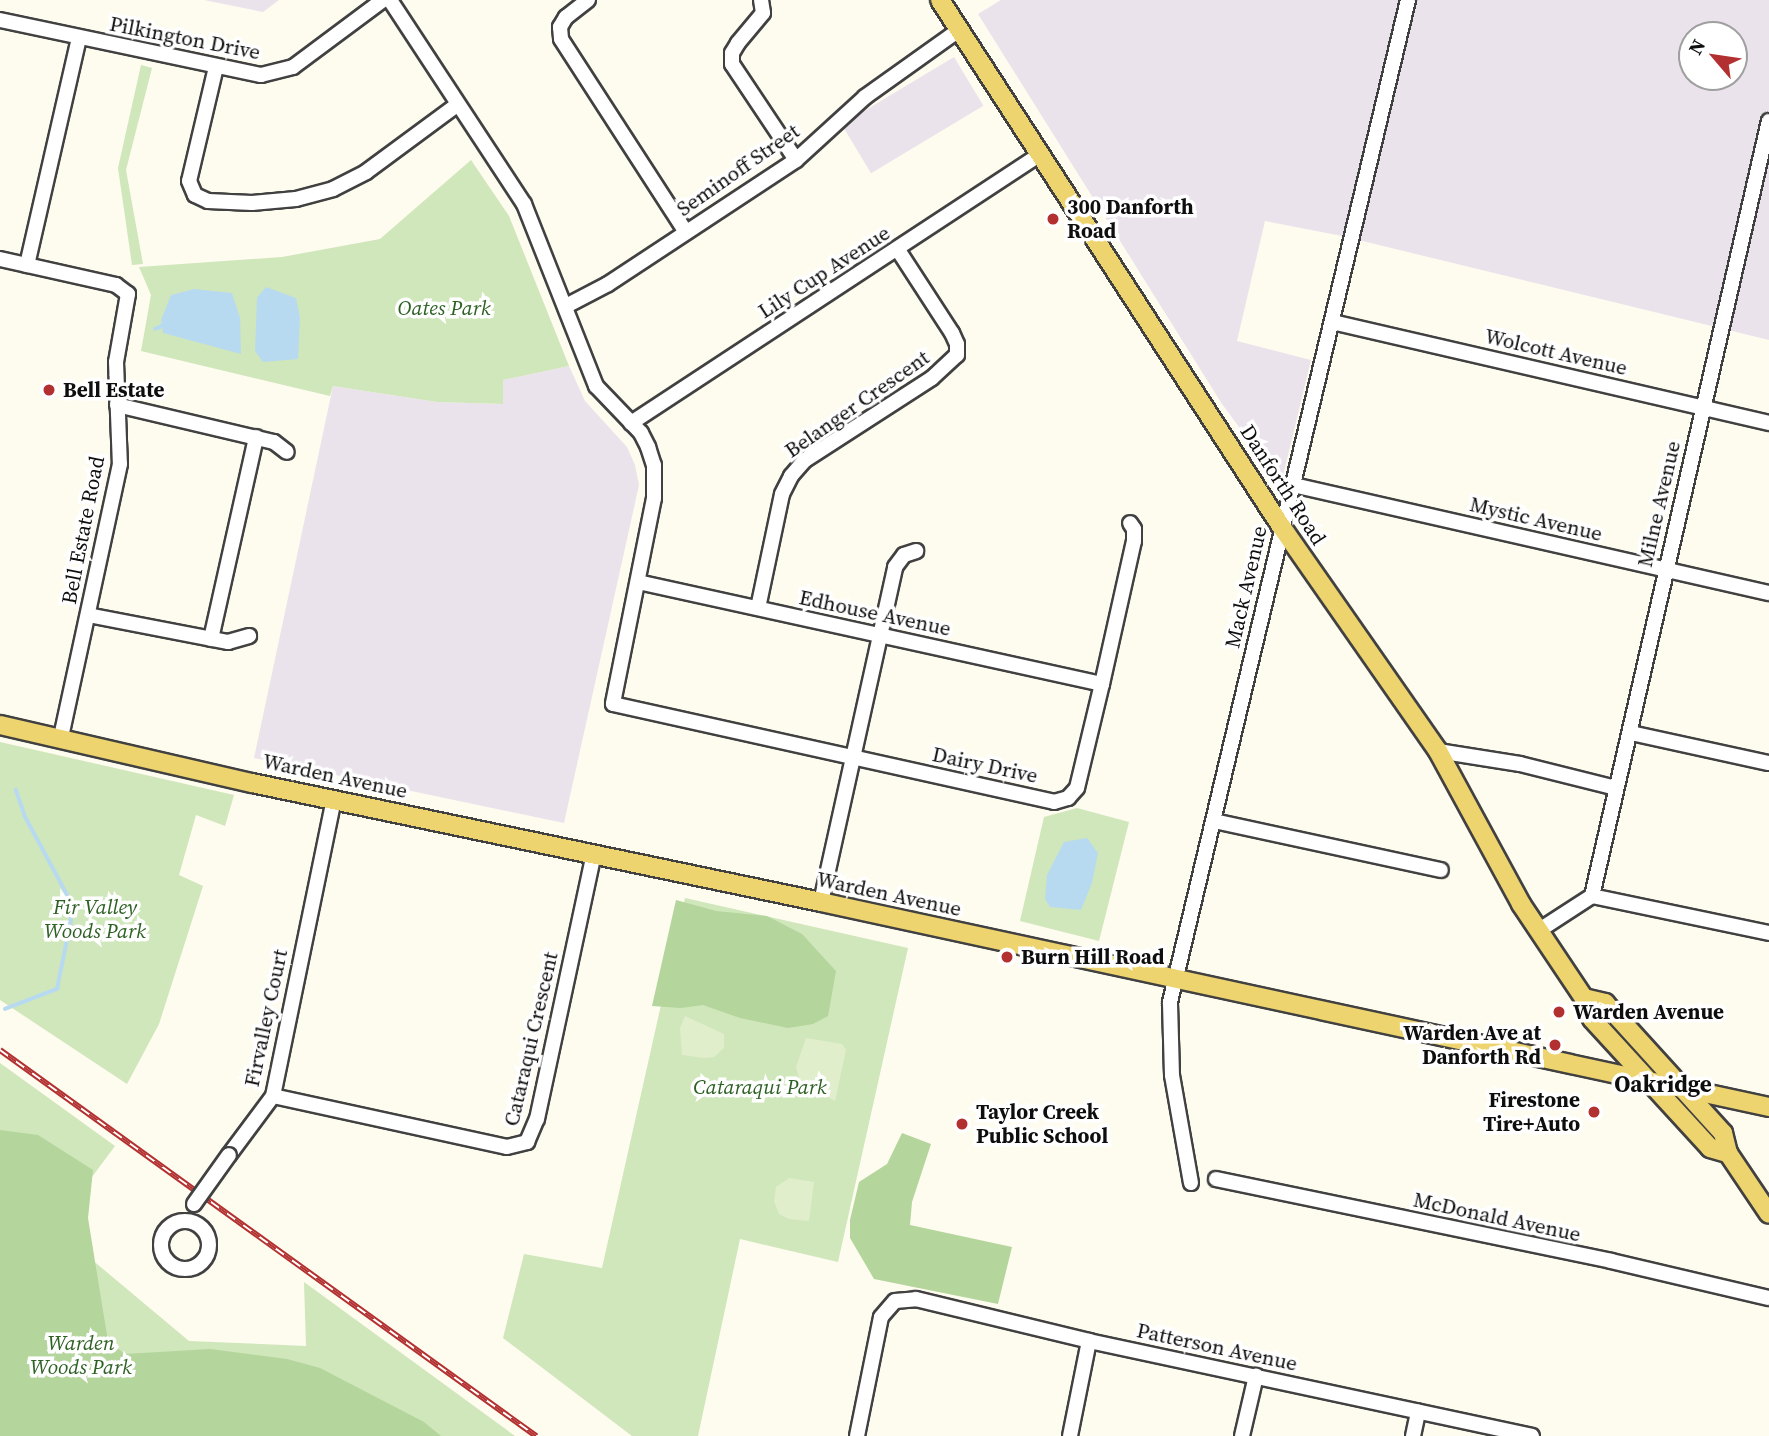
<!DOCTYPE html>
<style>
body{margin:0}
#map{position:relative;width:1769px;height:1436px;overflow:hidden;background:#fefbef;font-family:"Source Serif 4",serif}
div>[style]{position:absolute}
.industrial>*{inset:0;background:#ebe3ec;transform-origin:0 0}
.green>*{inset:0;background:#d0e6bb}
.forest>*{inset:0;background:#b4d59c}
.pitch>*{inset:0;background:#e1eecc}
.water>*{inset:0;background:#b8daf1}
.stream>*{height:3.5px;margin:-1.75px;padding:0 1.75px;transform-origin:1.75px;border-radius:1.75px;background:#b8daf1}
.roads{filter:drop-shadow(2px 0 #414141) drop-shadow(-2px 0 #414141) drop-shadow(0 2px #414141) drop-shadow(0 -2px #414141)}
.minor>*{height:14px;margin:-7px;padding:0 7px;transform-origin:7px;border-radius:7px;background:#fff}
.minor>.ring{margin:-7px;padding:0;box-sizing:content-box;background:none;border:14px solid #fff;border-radius:50%}
.major>*{height:18px;margin:-9px;padding:0 9px;transform-origin:9px;border-radius:9px;background:#eed46f}
.rail>*{height:6px;margin-top:-3px;transform-origin:0;background:repeating-linear-gradient(90deg,#fff 0 10px,#b33031 0 20px);box-sizing:border-box;border-block:2px solid #b33031}
.bridges{filter:drop-shadow(2px 0 #414141) drop-shadow(-2px 0 #414141) drop-shadow(0 2px #414141) drop-shadow(0 -2px #414141)}
.minor-bridge>*{height:14px;margin:-7px;padding:0 7px;transform-origin:7px;border-radius:7px;background:#fff}
.dots>*{width:19px;height:19px;translate:-50% -50%;box-sizing:border-box;border:4px solid #fff;border-radius:50%}
span{translate:-50% -50%;white-space:nowrap;text-align:center;line-height:1.15;-webkit-text-stroke:7px #fff;paint-order:stroke}
.street-label{font-size:21px;color:#0e0e0e}
.poi-label{font-size:21px;color:#0e0e0e;font-weight:700}
.left{translate:0 -50%;text-align:left}
.right{translate:-100% -50%;text-align:right}
.park-label{font-size:21px;color:#2d6123;font-style:italic}
.neighbourhood-label{font-size:23px;color:#0e0e0e;font-weight:700}
.north{position:absolute;left:1678px;top:21px;width:70px;height:70px;box-sizing:border-box;background:#fff;border:2px solid #9f9f9f;border-radius:50%;rotate:299deg;font-size:19px;font-weight:700;line-height:28px;text-align:center;color:#0e0e0e}
.north::after{content:'';display:block;margin:auto;width:24px;height:32px;background:#b33031;clip-path:polygon(50% 0,100% 100%,50% 72%,0 100%)}
</style>
<div id="map">
<div class="industrial">
<div style="clip-path:polygon(204px 0,279px 0,263px 12px)"></div>
<div style="clip-path:polygon(evenodd,1001px 0,1769px 0,1769px 340px,1342px 236px,1265px 221px,1237px 341px,1311px 360px,1281px 484px,1222px 404px,978px 14px,1001px 0,1692px 35px,1734px 35px,1734px 77px,1692px 77px,1692px 35px)"></div>
<div style="left:954px;top:57px;width:57px;height:131px;rotate:59deg"></div>
<div style="clip-path:polygon(569px 366px,585px 401px,627px 447px,635px 465px,639px 485px,564px 823px,254px 758px,333px 386px,437px 402px,503px 404px,503px 380px)"></div>
</div>
<div class="green">
<div style="clip-path:polygon(141px 65px,152px 68px,126px 170px,143px 264px,132px 265px,118px 168px)"></div>
<div style="clip-path:polygon(471px 160px,509px 216px,569px 366px,503px 380px,503px 404px,437px 402px,333px 386px,330px 396px,141px 351px,151px 295px,139px 267px,282px 257px,380px 239px)"></div>
<div style="clip-path:polygon(0 742px,234px 795px,225px 826px,196px 815px,179px 875px,203px 886px,159px 1024px,127px 1084px,0 1000px)"></div>
<div style="clip-path:polygon(1077px 808px,1129px 822px,1099px 941px,1020px 921px,1044px 817px)"></div>
<div style="clip-path:polygon(685px 898px,908px 948px,838px 1262px,740px 1239px,698px 1436px,632px 1436px,503px 1338px,524px 1254px,602px 1268px)"></div>
<div style="clip-path:polygon(0 1063px,115px 1146px,54px 1228px,189px 1341px,306px 1346px,304px 1282px,515px 1436px,0 1436px)"></div>
</div>
<div class="forest">
<div style="clip-path:polygon(676px 900px,716px 911px,767px 916px,802px 934px,836px 971px,828px 1016px,813px 1024px,788px 1028px,740px 1018px,703px 1005px,681px 1008px,652px 1006px)"></div>
<div style="clip-path:polygon(0 1130px,38px 1135px,93px 1170px,88px 1218px,104px 1317px,108px 1341px,125px 1354px,210px 1349px,287px 1359px,320px 1368px,424px 1422px,441px 1436px,0 1436px)"></div>
<div style="clip-path:polygon(902px 1133px,931px 1144px,912px 1202px,910px 1225px,1012px 1247px,998px 1304px,874px 1279px,850px 1238px,850px 1220px,859px 1182px,887px 1164px)"></div>
</div>
<div class="pitch">
<div style="clip-path:polygon(685px 1016px,724px 1034px,724px 1048px,714px 1057px,705px 1058px,682px 1055px,680px 1028px)"></div>
<div style="clip-path:polygon(806px 1038px,842px 1044px,846px 1050px,835px 1101px,800px 1081px,796px 1067px)"></div>
<div style="clip-path:polygon(789px 1178px,814px 1182px,809px 1221px,789px 1219px,779px 1214px,774px 1201px,776px 1187px)"></div>
</div>
<div class="water">
<div style="clip-path:polygon(266px 287px,296px 298px,300px 318px,298px 359px,263px 362px,255px 351px,257px 298px)"></div>
<div style="clip-path:polygon(194px 289px,232px 293px,240px 318px,241px 354px,163px 333px,161px 320px,171px 295px)"></div>
<div style="clip-path:polygon(1087px 838px,1098px 853px,1092px 883px,1081px 910px,1050px 907px,1045px 899px,1047px 875px,1064px 842px)"></div>
</div>
<div class="stream">
<div style="left:155px;top:329px;width:8px;rotate:-23deg"></div>
<div style="left:5px;top:1009px;width:56px;rotate:-21deg"></div>
<div style="left:57px;top:989px;width:70px;rotate:-78.5deg"></div>
<div style="left:71px;top:920px;width:25px;rotate:-99deg"></div>
<div style="left:67px;top:895px;width:89px;rotate:-118.3deg"></div>
<div style="left:25px;top:817px;width:28px;rotate:-109deg"></div>
</div>
<div class="roads">
<div class="minor">
<div style="left:390px;top:0;width:244px;rotate:56.7deg"></div>
<div style="left:524px;top:204px;width:196px;rotate:68.4deg"></div>
<div style="left:596px;top:386px;width:65px;rotate:46.2deg"></div>
<div style="left:641px;top:433px;width:16px;rotate:63deg"></div>
<div style="left:648px;top:447px;width:19px;rotate:72deg"></div>
<div style="left:654px;top:465px;width:33px;rotate:90deg"></div>
<div style="left:654px;top:498px;width:210px;rotate:101.3deg"></div>
<div style="left:613px;top:704px;width:452px;rotate:12.5deg"></div>
<div style="left:1054px;top:802px;width:15px;rotate:-16deg"></div>
<div style="left:1068px;top:798px;width:13px;rotate:-48deg"></div>
<div style="left:1077px;top:788px;width:107px;rotate:-76.5deg"></div>
<div style="left:1102px;top:684px;width:147px;rotate:-77.4deg"></div>
<div style="left:1134px;top:541px;width:12px;rotate:-90deg"></div>
<div style="left:1134px;top:529px;width:7px;rotate:-124deg"></div>
<div style="left:588px;top:0;width:28px;rotate:142deg"></div>
<div style="left:566px;top:17px;width:12px;rotate:121deg"></div>
<div style="left:560px;top:27px;width:12px;rotate:85deg"></div>
<div style="left:561px;top:39px;width:230px;rotate:57.1deg"></div>
<div style="left:761px;top:0;width:13px;rotate:81deg"></div>
<div style="left:763px;top:13px;width:39px;rotate:130deg"></div>
<div style="left:738px;top:43px;width:12px;rotate:121deg"></div>
<div style="left:732px;top:53px;width:11px;rotate:90deg"></div>
<div style="left:732px;top:64px;width:115px;rotate:56.3deg"></div>
<div style="left:0;top:20px;width:267px;rotate:11.9deg"></div>
<div style="left:261px;top:75px;width:33px;rotate:-14deg"></div>
<div style="left:293px;top:67px;width:112px;rotate:-36.7deg"></div>
<div style="left:216px;top:67px;width:117px;rotate:103.3deg"></div>
<div style="left:189px;top:181px;width:15px;rotate:67deg"></div>
<div style="left:195px;top:195px;width:14px;rotate:25deg"></div>
<div style="left:208px;top:201px;width:44px;rotate:2.6deg"></div>
<div style="left:252px;top:203px;width:44px;rotate:-5.2deg"></div>
<div style="left:296px;top:199px;width:38px;rotate:-15deg"></div>
<div style="left:333px;top:189px;width:37px;rotate:-27deg"></div>
<div style="left:366px;top:172px;width:113px;rotate:-36.4deg"></div>
<div style="left:0;top:259px;width:119px;rotate:12.6deg"></div>
<div style="left:116px;top:285px;width:15px;rotate:37deg"></div>
<div style="left:128px;top:294px;width:69px;rotate:100deg"></div>
<div style="left:116px;top:362px;width:102px;rotate:87.8deg"></div>
<div style="left:120px;top:464px;width:280px;rotate:102.2deg"></div>
<div style="left:27px;top:265px;width:233px;rotate:-77.1deg"></div>
<div style="left:566px;top:306px;width:47px;rotate:-27.6deg"></div>
<div style="left:608px;top:284px;width:225px;rotate:-33.4deg"></div>
<div style="left:796px;top:160px;width:93px;rotate:-42.4deg"></div>
<div style="left:865px;top:97px;width:115px;rotate:-35.5deg"></div>
<div style="left:1332px;top:322px;width:449px;rotate:13deg"></div>
<div style="left:117px;top:405px;width:161px;rotate:13.3deg"></div>
<div style="left:274px;top:442px;width:16px;rotate:38deg"></div>
<div style="left:631px;top:423px;width:488px;rotate:-33.3deg"></div>
<div style="left:1293px;top:485px;width:488px;rotate:12.8deg"></div>
<div style="left:638px;top:582px;width:475px;rotate:12.4deg"></div>
<div style="left:758px;top:608px;width:116px;rotate:-78.1deg"></div>
<div style="left:782px;top:494px;width:20px;rotate:-63deg"></div>
<div style="left:791px;top:476px;width:21px;rotate:-49deg"></div>
<div style="left:805px;top:460px;width:151px;rotate:-32.8deg"></div>
<div style="left:932px;top:378px;width:34px;rotate:-43deg"></div>
<div style="left:957px;top:355px;width:11px;rotate:-90deg"></div>
<div style="left:957px;top:344px;width:12px;rotate:-114deg"></div>
<div style="left:952px;top:333px;width:99px;rotate:-123deg"></div>
<div style="left:88px;top:615px;width:143px;rotate:10.9deg"></div>
<div style="left:228px;top:642px;width:22px;rotate:-16deg"></div>
<div style="left:211px;top:639px;width:207px;rotate:-77.4deg"></div>
<div style="left:1631px;top:733px;width:141px;rotate:12.3deg"></div>
<div style="left:1438px;top:751px;width:83px;rotate:9deg"></div>
<div style="left:1520px;top:764px;width:99px;rotate:14deg"></div>
<div style="left:1214px;top:821px;width:232px;rotate:12.2deg"></div>
<div style="left:1592px;top:896px;width:795px;rotate:-77.14deg"></div>
<div style="left:821px;top:902px;width:343px;rotate:-77.5deg"></div>
<div style="left:895px;top:567px;width:15px;rotate:-53deg"></div>
<div style="left:904px;top:555px;width:13px;rotate:-18deg"></div>
<div style="left:1538px;top:931px;width:64px;rotate:-32.9deg"></div>
<div style="left:1592px;top:896px;width:181px;rotate:11.8deg"></div>
<div style="left:273px;top:1096px;width:239px;rotate:12.3deg"></div>
<div style="left:507px;top:1147px;width:21px;rotate:-14deg"></div>
<div style="left:527px;top:1142px;width:25px;rotate:-67deg"></div>
<div style="left:537px;top:1119px;width:271px;rotate:-77.9deg"></div>
<div style="left:229px;top:1155px;width:74px;rotate:-53.3deg"></div>
<div style="left:273px;top:1096px;width:303px;rotate:-78.4deg"></div>
<div style="left:1216px;top:1179px;width:403px;rotate:11.7deg"></div>
<div style="left:1611px;top:1261px;width:162px;rotate:13.2deg"></div>
<div style="left:1191px;top:1183px;width:110px;rotate:-100deg"></div>
<div style="left:1172px;top:1075px;width:73px;rotate:-91.6deg"></div>
<div style="left:1170px;top:1002px;width:1030px;rotate:-76.64deg"></div>
<div class="ring" style="left:161px;top:1221px;width:34px;height:34px"></div>
<div style="left:857px;top:1436px;width:121px;rotate:-78.6deg"></div>
<div style="left:881px;top:1317px;width:21px;rotate:-49deg"></div>
<div style="left:895px;top:1301px;width:21px;rotate:-5deg"></div>
<div style="left:916px;top:1299px;width:178px;rotate:13.6deg"></div>
<div style="left:1089px;top:1341px;width:453px;rotate:12.1deg"></div>
<div style="left:1070px;top:1436px;width:97px;rotate:-78.7deg"></div>
<div style="left:1242px;top:1436px;width:62px;rotate:-76.9deg"></div>
<div style="left:1413px;top:1436px;width:25px;rotate:-78deg"></div>
</div>
<div class="major">
<div style="left:940px;top:0;width:627px;rotate:57.05deg"></div>
<div style="left:1281px;top:526px;width:274px;rotate:55.1deg"></div>
<div style="left:1438px;top:751px;width:174px;rotate:61.5deg"></div>
<div style="left:1521px;top:904px;width:113px;rotate:56.2deg"></div>
<div style="left:1584px;top:998px;width:22px;rotate:69deg"></div>
<div style="left:1592px;top:1019px;width:175px;rotate:47.5deg"></div>
<div style="left:1710px;top:1148px;width:19px;rotate:16deg"></div>
<div style="left:0;top:725px;width:259px;rotate:13deg"></div>
<div style="left:252px;top:783px;width:581px;rotate:11.81deg"></div>
<div style="left:821px;top:902px;width:970px;rotate:12.2deg"></div>
<div style="left:1584px;top:998px;width:22px;rotate:13deg"></div>
<div style="left:1605px;top:1003px;width:176px;rotate:47.8deg"></div>
<div style="left:1723px;top:1133px;width:21px;rotate:76deg"></div>
<div style="left:1728px;top:1153px;width:73px;rotate:56.1deg"></div>
</div>
</div>
<div class="rail">
<div style="left:0;top:1050px;width:661px;rotate:35.76deg"></div>
</div>
<div class="bridges">
<div class="minor-bridge">
<div style="left:194px;top:1204px;width:60px;rotate:-54.5deg"></div>
</div>
</div>
<div class="dots">
<div style="left:1053px;top:219px;background:#b33031"></div>
<div style="left:49px;top:390px;background:#b33031"></div>
<div style="left:1007px;top:957px;background:#b33031"></div>
<div style="left:1559px;top:1012px;background:#b33031"></div>
<div style="left:1555px;top:1045px;background:#b33031"></div>
<div style="left:1594px;top:1112px;background:#b33031"></div>
<div style="left:962px;top:1124px;background:#b33031"></div>
</div>
<div class="street-label">
<span style="left:185px;top:38px;rotate:11deg">Pilkington Drive</span>
<span style="left:738px;top:170px;rotate:-35deg">Seminoff Street</span>
<span style="left:824px;top:272px;rotate:-33deg">Lily Cup Avenue</span>
<span style="left:1556px;top:352px;rotate:13deg">Wolcott Avenue</span>
<span style="left:857px;top:404px;rotate:-35deg">Belanger Crescent</span>
<span style="left:1283px;top:485px;rotate:57deg">Danforth Road</span>
<span style="left:1659px;top:504px;rotate:-77deg">Milne Avenue</span>
<span style="left:1536px;top:519px;rotate:13deg">Mystic Avenue</span>
<span style="left:83px;top:530px;rotate:-79deg">Bell Estate Road</span>
<span style="left:1246px;top:587px;rotate:-77deg">Mack Avenue</span>
<span style="left:875px;top:613px;rotate:12deg">Edhouse Avenue</span>
<span style="left:985px;top:765px;rotate:12deg">Dairy Drive</span>
<span style="left:335px;top:776px;rotate:12deg">Warden Avenue</span>
<span style="left:889px;top:894px;rotate:12deg">Warden Avenue</span>
<span style="left:266px;top:1018px;rotate:-78deg">Firvalley Court</span>
<span style="left:531px;top:1039px;rotate:-77deg">Cataraqui Crescent</span>
<span style="left:1497px;top:1217px;rotate:12deg">McDonald Avenue</span>
<span style="left:1217px;top:1347px;rotate:12deg">Patterson Avenue</span>
</div>
<div class="poi-label">
<span class="left" style="left:1067px;top:219px">300 Danforth<br>Road</span>
<span class="left" style="left:63px;top:390px">Bell Estate</span>
<span class="left" style="left:1021px;top:957px">Burn Hill Road</span>
<span class="left" style="left:1573px;top:1012px">Warden Avenue</span>
<span class="right" style="left:1541px;top:1045px">Warden Ave at<br>Danforth Rd</span>
<span class="right" style="left:1580px;top:1112px">Firestone<br>Tire+Auto</span>
<span class="left" style="left:976px;top:1124px">Taylor Creek<br>Public School</span>
</div>
<div class="park-label">
<span style="left:444px;top:308px">Oates Park</span>
<span style="left:95px;top:919px">Fir Valley<br>Woods Park</span>
<span style="left:760px;top:1087px">Cataraqui Park</span>
<span style="left:81px;top:1355px">Warden<br>Woods Park</span>
</div>
<div class="neighbourhood-label">
<span style="left:1663px;top:1084px">Oakridge</span>
</div>
<div class="north">N</div>
</div>
